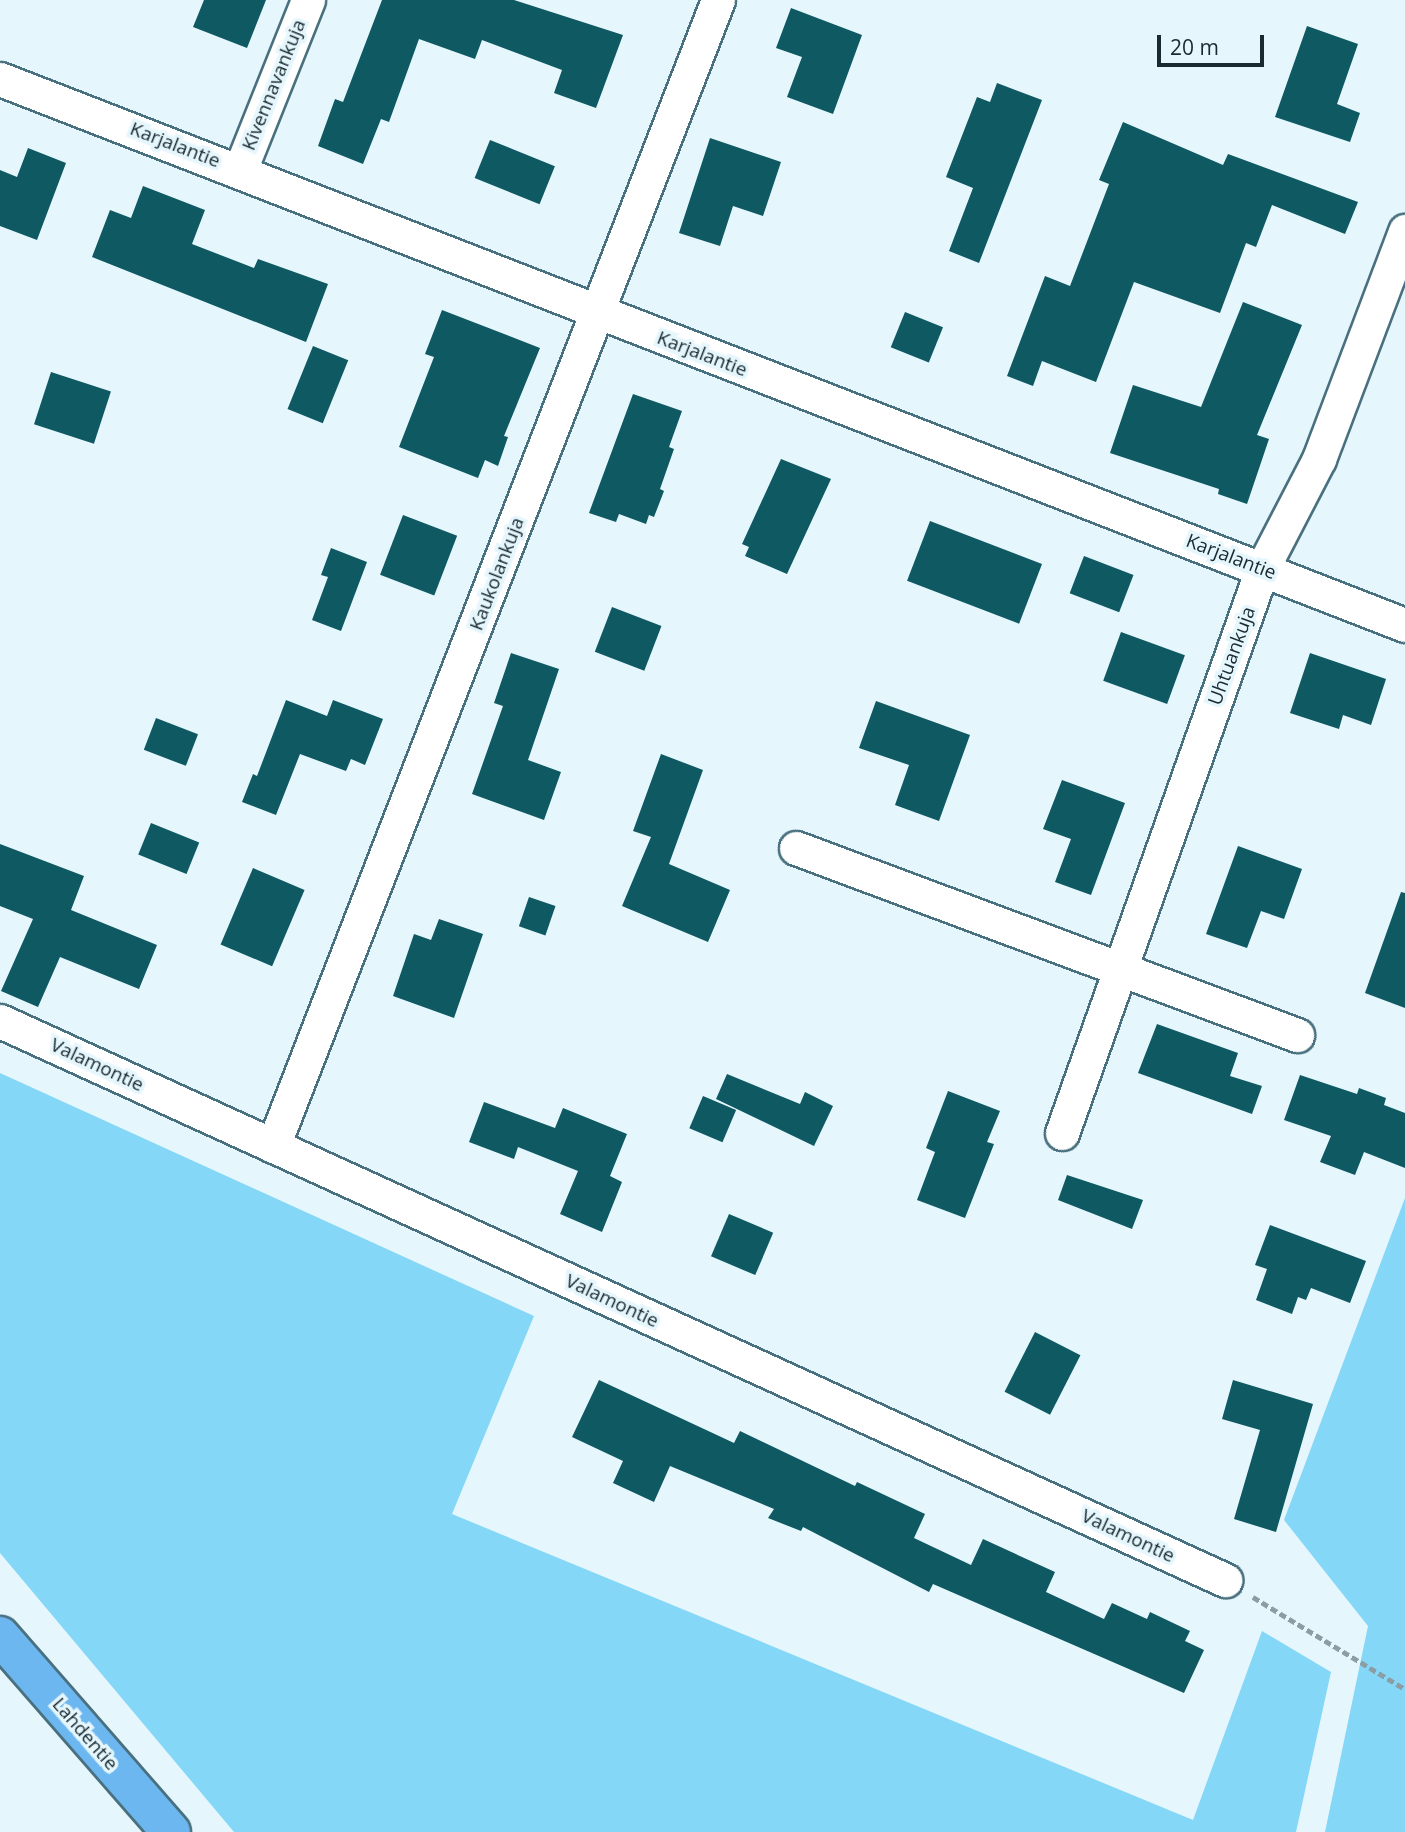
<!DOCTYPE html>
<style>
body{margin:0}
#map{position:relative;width:1405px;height:1832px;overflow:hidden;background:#e6f6fd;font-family:"Open Sans",sans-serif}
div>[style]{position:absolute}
.green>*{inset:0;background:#84d7f7}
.building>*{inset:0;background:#0e5962;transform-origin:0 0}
.path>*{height:4.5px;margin-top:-2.25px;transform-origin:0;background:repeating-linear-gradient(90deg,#8c9da3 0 7px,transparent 0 10.5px)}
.roads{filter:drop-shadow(2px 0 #49707f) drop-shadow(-2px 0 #49707f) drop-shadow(0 2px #49707f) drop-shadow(0 -2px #49707f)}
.street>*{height:33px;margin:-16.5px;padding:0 16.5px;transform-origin:16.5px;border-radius:16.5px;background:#fff}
.highway>*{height:38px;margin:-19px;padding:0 19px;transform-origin:19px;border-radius:19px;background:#6db7f0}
span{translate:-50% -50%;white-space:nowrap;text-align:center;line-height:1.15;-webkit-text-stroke:7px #e6f6fd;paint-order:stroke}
.street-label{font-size:19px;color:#192a30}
.scale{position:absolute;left:1157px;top:35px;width:107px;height:32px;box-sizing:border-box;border:4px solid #192a30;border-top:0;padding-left:9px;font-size:21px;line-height:24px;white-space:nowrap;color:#192a30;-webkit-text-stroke:5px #e6f6fd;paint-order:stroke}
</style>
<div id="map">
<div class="green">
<div style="clip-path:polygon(0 1073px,534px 1316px,452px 1514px,1193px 1820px,1262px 1631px,1331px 1672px,1296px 1832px,234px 1832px,0 1553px)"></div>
<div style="clip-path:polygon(1405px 1198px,1405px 1832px,1325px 1832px,1368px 1626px,1284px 1520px)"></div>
</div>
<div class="building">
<div style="clip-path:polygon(204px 0,266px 0,247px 48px,193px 27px)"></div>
<div style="clip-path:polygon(382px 0,514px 0,623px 35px,596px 108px,554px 93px,562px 70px,482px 40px,475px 59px,419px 39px,389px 122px,381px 119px,363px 164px,318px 146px,335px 99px,343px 102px)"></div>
<div style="clip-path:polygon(791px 8px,862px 35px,833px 114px,787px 97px,802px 57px,776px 48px)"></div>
<div style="clip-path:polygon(1307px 26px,1358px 44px,1337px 104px,1360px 113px,1350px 142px,1275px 117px)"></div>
<div style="clip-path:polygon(997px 83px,1042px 100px,979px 263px,949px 251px,973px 188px,946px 177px,977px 97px,990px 102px)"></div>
<div style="clip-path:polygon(1123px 122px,1223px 165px,1228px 154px,1358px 202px,1345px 234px,1272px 205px,1256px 247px,1246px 243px,1220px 313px,1134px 282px,1096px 382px,1042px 361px,1033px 386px,1007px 376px,1045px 276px,1070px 286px,1109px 184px,1099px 180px)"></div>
<div style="clip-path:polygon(710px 138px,781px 162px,763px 216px,733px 206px,720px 246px,679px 233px)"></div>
<div style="left:490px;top:140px;width:70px;height:41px;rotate:22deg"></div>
<div style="clip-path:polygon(28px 148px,66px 163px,37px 240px,0 226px,0 170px,17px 177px)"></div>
<div style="clip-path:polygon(143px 186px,205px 210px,192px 244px,254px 268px,258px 259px,328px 284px,306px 342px,92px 257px,110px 210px,131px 218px)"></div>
<div style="clip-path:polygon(1243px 302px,1302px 325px,1257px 435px,1269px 439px,1247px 504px,1218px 494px,1219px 489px,1110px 453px,1133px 385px,1201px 407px)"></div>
<div style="clip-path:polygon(442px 310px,540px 348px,504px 436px,508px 437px,498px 466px,485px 460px,478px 478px,399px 447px,434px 357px,425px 354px)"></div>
<div style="left:905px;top:312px;width:41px;height:38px;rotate:22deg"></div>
<div style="left:313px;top:346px;width:38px;height:68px;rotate:22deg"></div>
<div style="left:51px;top:372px;width:63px;height:55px;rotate:18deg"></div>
<div style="clip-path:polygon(633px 394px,682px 411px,669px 447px,674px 449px,660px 489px,664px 491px,654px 517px,649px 515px,646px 524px,619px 514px,616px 522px,589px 513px)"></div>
<div style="clip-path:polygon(781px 459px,831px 479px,787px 574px,745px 556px,749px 547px,742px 544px)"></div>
<div style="left:403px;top:515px;width:58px;height:64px;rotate:21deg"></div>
<div style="left:930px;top:521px;width:120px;height:64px;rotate:21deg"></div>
<div style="clip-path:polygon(331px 548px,367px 562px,341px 631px,312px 620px,328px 577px,321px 575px)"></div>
<div style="left:1084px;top:556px;width:53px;height:40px;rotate:21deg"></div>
<div style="left:612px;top:607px;width:53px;height:48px;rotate:21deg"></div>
<div style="left:1121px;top:632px;width:68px;height:52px;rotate:20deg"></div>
<div style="clip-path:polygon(511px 653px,559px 669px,528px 760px,561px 772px,544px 820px,472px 794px,503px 706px,494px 703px)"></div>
<div style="clip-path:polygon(1310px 653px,1386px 679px,1371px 725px,1343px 715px,1339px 729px,1290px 713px)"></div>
<div style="clip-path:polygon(286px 700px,327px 716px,333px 700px,383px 719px,365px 765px,351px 759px,346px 771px,300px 754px,276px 815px,242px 802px,253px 774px,257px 776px)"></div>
<div style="clip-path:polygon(876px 701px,970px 735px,939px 821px,895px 805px,909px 765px,859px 748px)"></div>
<div style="left:156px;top:718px;width:45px;height:34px;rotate:21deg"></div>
<div style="clip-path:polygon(661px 754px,703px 770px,669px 864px,730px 890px,708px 942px,622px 906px,651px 837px,633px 831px)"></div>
<div style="clip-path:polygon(1062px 780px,1125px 803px,1091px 895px,1055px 882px,1071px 839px,1043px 829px)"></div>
<div style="left:151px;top:823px;width:52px;height:34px;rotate:22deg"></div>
<div style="clip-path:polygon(0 844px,84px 876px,71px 910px,157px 945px,139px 989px,60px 957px,38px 1007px,1px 991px,33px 919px,0 906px)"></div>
<div style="clip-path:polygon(1238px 846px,1302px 869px,1284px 919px,1261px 911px,1247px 948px,1206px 934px)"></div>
<div style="left:253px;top:868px;width:56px;height:83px;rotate:23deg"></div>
<div style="clip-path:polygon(1401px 892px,1405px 893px,1405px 1008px,1365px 993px)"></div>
<div style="left:529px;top:897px;width:28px;height:31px;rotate:19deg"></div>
<div style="clip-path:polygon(439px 919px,483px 934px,454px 1018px,393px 996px,414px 934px,431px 940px)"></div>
<div style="clip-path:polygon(1157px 1024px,1238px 1053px,1230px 1076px,1262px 1086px,1252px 1114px,1138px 1073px)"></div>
<div style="clip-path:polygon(727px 1074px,800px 1104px,805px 1092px,833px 1106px,814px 1146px,716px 1099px)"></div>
<div style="clip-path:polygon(1300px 1075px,1357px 1094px,1359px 1088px,1386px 1098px,1384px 1105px,1405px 1113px,1405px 1168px,1364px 1152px,1355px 1175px,1320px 1162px,1331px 1136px,1284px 1120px)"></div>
<div style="clip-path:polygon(948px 1091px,1000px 1111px,987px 1142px,994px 1144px,965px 1218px,917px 1200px,935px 1152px,926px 1148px)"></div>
<div style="left:703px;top:1096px;width:36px;height:35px;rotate:23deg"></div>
<div style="clip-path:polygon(484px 1102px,555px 1128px,563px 1108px,627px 1134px,610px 1176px,622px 1182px,602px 1232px,560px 1214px,578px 1171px,518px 1147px,514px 1159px,469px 1142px)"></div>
<div style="clip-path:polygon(1067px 1175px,1143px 1200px,1132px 1229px,1058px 1200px)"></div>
<div style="left:729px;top:1214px;width:48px;height:46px;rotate:23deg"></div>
<div style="clip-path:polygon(1270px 1225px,1366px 1261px,1350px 1303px,1311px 1288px,1306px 1300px,1298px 1297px,1292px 1314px,1256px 1300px,1267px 1269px,1255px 1265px)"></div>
<div style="left:1035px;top:1332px;width:51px;height:67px;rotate:27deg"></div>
<div style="clip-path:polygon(599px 1380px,734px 1443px,740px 1431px,855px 1486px,857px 1482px,925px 1514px,914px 1538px,971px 1565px,983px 1539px,1055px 1572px,1046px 1592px,1104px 1619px,1112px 1603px,1147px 1619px,1150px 1612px,1190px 1631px,1185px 1641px,1204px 1650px,1184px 1693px,933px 1584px,929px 1592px,803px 1527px,801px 1531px,768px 1518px,774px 1509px,670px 1466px,654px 1502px,613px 1483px,623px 1461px,572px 1437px)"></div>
<div style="clip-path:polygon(1233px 1380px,1313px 1404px,1276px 1532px,1234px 1519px,1260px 1430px,1222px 1419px)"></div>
</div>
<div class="path">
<div style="left:1253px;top:1597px;width:178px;rotate:31.2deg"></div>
</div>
<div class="roads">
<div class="street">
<div style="left:0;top:79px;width:1507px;rotate:21.24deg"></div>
<div style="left:240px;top:170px;width:183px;rotate:-68.2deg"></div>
<div style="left:796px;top:848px;width:535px;rotate:20.47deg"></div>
<div style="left:0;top:1021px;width:1347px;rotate:24.53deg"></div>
<div style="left:1062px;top:1133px;width:598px;rotate:-70.47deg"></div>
<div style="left:1262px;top:569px;width:124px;rotate:-62.6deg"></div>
<div style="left:1319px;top:459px;width:244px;rotate:-69.3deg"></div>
<div style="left:273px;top:1146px;width:1229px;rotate:-68.78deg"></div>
</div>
<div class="highway">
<div style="left:0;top:1636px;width:260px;rotate:48.9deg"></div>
</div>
</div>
<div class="street-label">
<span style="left:274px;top:85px;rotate:-68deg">Kivennavankuja</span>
<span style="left:175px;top:145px;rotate:21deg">Karjalantie</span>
<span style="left:702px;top:354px;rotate:21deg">Karjalantie</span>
<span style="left:1231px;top:557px;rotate:21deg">Karjalantie</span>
<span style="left:497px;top:574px;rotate:-69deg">Kaukolankuja</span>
<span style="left:1232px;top:656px;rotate:-70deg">Uhtuankuja</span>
<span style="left:97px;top:1065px;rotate:25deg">Valamontie</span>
<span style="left:612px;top:1301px;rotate:25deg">Valamontie</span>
<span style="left:1128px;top:1536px;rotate:25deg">Valamontie</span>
<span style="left:85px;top:1734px;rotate:49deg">Lahdentie</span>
</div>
<div class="scale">20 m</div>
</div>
